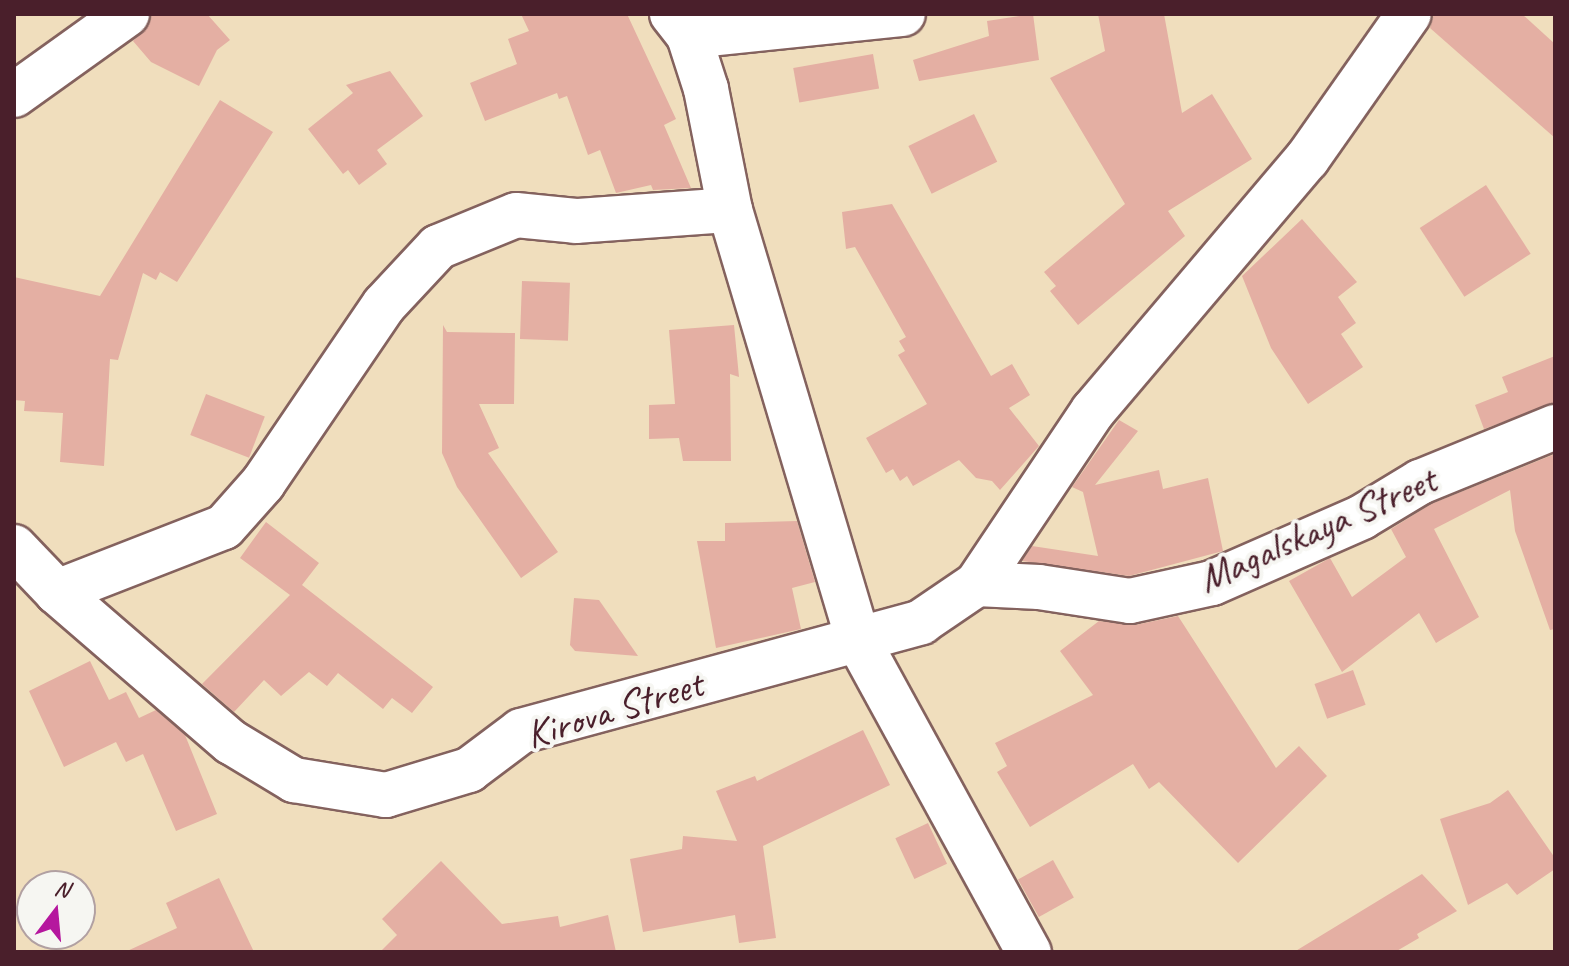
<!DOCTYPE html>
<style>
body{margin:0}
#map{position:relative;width:1569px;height:966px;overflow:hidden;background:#f0debd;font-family:Caveat,sans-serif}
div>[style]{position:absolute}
.building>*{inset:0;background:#e4afa3;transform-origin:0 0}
.roads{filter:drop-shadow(2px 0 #84625e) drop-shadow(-2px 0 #84625e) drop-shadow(0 2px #84625e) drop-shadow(0 -2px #84625e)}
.minor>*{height:44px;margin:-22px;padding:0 22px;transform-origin:22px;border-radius:22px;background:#fff}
span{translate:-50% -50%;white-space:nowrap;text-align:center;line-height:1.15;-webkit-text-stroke:8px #f6f6f2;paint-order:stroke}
.street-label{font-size:40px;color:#4a1f2b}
.frame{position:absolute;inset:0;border:16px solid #4a1f2b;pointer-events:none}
.north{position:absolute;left:16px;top:870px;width:80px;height:80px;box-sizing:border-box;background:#f6f6f2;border:2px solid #b1a0a2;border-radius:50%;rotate:16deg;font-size:22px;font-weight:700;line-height:32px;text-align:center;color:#4a1f2b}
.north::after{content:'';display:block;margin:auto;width:28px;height:36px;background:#b5179e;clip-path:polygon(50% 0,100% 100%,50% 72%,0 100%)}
</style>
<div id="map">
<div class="building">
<div style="clip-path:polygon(152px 14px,207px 14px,230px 40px,217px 50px,199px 86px,151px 62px,133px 41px,149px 25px)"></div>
<div style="clip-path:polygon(521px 14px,627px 14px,676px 119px,664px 125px,691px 188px,653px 190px,651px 185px,616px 193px,600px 150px,588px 155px,567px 96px,559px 99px,557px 93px,485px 121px,470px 83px,517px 64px,508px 39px,529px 31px)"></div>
<div style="clip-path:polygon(1033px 14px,1039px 60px,919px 81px,913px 60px,989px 36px,987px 21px)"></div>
<div style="clip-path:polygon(1098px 14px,1164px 14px,1182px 113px,1212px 94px,1252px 159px,1168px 211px,1185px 236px,1078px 325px,1050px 291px,1056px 286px,1044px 272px,1125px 204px,1050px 78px,1105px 51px)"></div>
<div style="clip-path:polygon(1434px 14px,1522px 14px,1555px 44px,1555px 138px,1430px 28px)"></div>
<div style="left:873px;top:54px;width:35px;height:81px;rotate:80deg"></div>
<div style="clip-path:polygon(390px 71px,423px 116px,377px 150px,387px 164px,359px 185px,348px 170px,343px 174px,308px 129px,353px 93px,346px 85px)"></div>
<div style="clip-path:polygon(220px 100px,273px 132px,177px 282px,160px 272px,156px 280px,143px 273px,118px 360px,110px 359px,104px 466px,60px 462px,63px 413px,24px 411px,25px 401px,14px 400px,14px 277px,100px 296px)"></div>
<div style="left:974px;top:114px;width:53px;height:73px;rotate:64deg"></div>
<div style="left:1486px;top:185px;width:82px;height:79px;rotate:57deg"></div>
<div style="clip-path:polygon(892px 204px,991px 376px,1012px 364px,1030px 395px,1009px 408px,1039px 446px,1000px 490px,992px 481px,976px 478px,959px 460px,913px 486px,907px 476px,900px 481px,893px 469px,886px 473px,866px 438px,927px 404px,898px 355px,905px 351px,899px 341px,906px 337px,855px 247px,846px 249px,842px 212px)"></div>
<div style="clip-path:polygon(1302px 219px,1357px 282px,1338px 297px,1356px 323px,1341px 334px,1363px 367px,1308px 404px,1271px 348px,1242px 276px)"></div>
<div style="left:522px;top:281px;width:48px;height:58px;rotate:2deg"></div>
<div style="clip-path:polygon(443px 325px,447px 332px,515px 333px,514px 404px,479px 404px,499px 448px,488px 453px,558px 552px,521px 578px,457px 487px,442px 453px)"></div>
<div style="clip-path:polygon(734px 325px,739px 377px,730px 374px,731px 461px,683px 461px,679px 438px,649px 439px,649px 405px,675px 404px,669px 330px)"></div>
<div style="clip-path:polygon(1555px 356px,1555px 403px,1484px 429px,1475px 405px,1508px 392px,1502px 377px)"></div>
<div style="left:206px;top:394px;width:63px;height:44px;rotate:21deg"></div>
<div style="clip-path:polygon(1119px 420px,1138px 431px,1095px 485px,1159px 470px,1163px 489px,1208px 478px,1223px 551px,1129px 576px,1022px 561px,1032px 546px,1098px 556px,1083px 492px,1072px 487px)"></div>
<div style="clip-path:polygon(1555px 454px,1555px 629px,1550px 630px,1515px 531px,1510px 490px,1434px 529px,1479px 617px,1436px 643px,1419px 613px,1342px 672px,1289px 581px,1330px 558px,1352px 597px,1406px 557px,1391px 529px,1431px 504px)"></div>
<div style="clip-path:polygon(797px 521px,815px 582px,792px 588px,801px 629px,716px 648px,697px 541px,725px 541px,725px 523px)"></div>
<div style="clip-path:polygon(266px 522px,319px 563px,302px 585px,433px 687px,412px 713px,392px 698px,383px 709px,338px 673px,327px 686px,309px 672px,281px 696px,264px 680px,234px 712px,202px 684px,290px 595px,240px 558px)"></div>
<div style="clip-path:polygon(574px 598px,599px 600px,638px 656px,575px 651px,570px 645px)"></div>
<div style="clip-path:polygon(1178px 616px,1276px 768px,1299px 746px,1327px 776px,1238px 863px,1159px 782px,1149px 789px,1133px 764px,1030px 827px,997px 772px,1007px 766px,995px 743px,1093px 695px,1060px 651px,1099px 621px,1135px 625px)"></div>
<div style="clip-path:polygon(90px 661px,109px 700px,126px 692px,139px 718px,156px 710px,185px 735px,217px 814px,176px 831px,143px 754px,126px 762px,116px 742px,64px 767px,29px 691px)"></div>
<div style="left:1353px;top:670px;width:37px;height:41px;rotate:70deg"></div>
<div style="clip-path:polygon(863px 730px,890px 785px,763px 846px,776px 938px,739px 943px,735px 915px,643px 932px,630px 859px,682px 849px,683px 836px,737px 841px,716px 791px,755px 776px,757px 781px)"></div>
<div style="clip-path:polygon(1508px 790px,1555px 858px,1555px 869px,1517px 895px,1507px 883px,1468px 905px,1440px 819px,1490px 803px)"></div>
<div style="left:928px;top:823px;width:45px;height:36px;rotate:65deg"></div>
<div style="left:1053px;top:860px;width:43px;height:40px;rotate:61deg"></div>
<div style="clip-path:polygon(441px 861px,502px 924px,558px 916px,560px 927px,608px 915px,616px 952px,380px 952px,397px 935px,382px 919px)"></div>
<div style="clip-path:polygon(1422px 874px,1457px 911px,1417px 934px,1419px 938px,1395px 952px,1294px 952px)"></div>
<div style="clip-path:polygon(219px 878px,254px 952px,125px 952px,177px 928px,166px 903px)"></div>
</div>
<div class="roads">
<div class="minor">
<div style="left:672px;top:14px;width:28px;rotate:52deg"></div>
<div style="left:689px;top:36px;width:56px;rotate:72.2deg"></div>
<div style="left:706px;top:89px;width:123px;rotate:78.8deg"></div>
<div style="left:730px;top:210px;width:451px;rotate:73.4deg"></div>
<div style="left:859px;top:642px;width:354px;rotate:61.3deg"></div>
<div style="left:689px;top:36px;width:215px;rotate:-5.9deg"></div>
<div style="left:14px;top:95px;width:139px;rotate:-35.6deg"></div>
<div style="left:14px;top:547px;width:62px;rotate:46.3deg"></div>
<div style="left:57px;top:592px;width:230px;rotate:40.8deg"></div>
<div style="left:231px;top:742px;width:74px;rotate:31.1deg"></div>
<div style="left:294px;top:780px;width:93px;rotate:9.3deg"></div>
<div style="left:386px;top:795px;width:87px;rotate:-16.8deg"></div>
<div style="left:469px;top:770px;width:65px;rotate:-36.9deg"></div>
<div style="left:521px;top:731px;width:415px;rotate:-15.2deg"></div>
<div style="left:921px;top:622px;width:68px;rotate:-34.2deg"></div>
<div style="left:977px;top:584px;width:208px;rotate:-56.2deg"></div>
<div style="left:1093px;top:411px;width:331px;rotate:-49.7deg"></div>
<div style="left:1307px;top:159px;width:177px;rotate:-54.9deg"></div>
<div style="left:977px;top:584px;width:62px;rotate:2.8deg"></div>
<div style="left:1039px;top:587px;width:92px;rotate:8.7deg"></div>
<div style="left:1130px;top:601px;width:84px;rotate:-12.4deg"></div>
<div style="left:1212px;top:583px;width:164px;rotate:-23.7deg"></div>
<div style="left:1362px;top:517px;width:68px;rotate:-31.1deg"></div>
<div style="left:1420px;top:482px;width:146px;rotate:-22.2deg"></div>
<div style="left:57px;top:592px;width:179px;rotate:-21.3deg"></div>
<div style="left:224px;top:527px;width:59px;rotate:-48.4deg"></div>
<div style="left:263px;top:483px;width:215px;rotate:-55.8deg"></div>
<div style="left:384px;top:305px;width:79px;rotate:-47deg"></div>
<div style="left:438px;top:247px;width:84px;rotate:-22.3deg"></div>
<div style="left:516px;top:215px;width:60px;rotate:5.7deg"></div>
<div style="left:576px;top:221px;width:154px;rotate:-4.1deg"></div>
</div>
</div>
<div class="street-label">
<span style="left:1317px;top:529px;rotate:-24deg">Magalskaya Street</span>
<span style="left:614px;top:709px;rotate:-17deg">Kirova Street</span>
</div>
<div class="frame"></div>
<div class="north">N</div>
</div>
